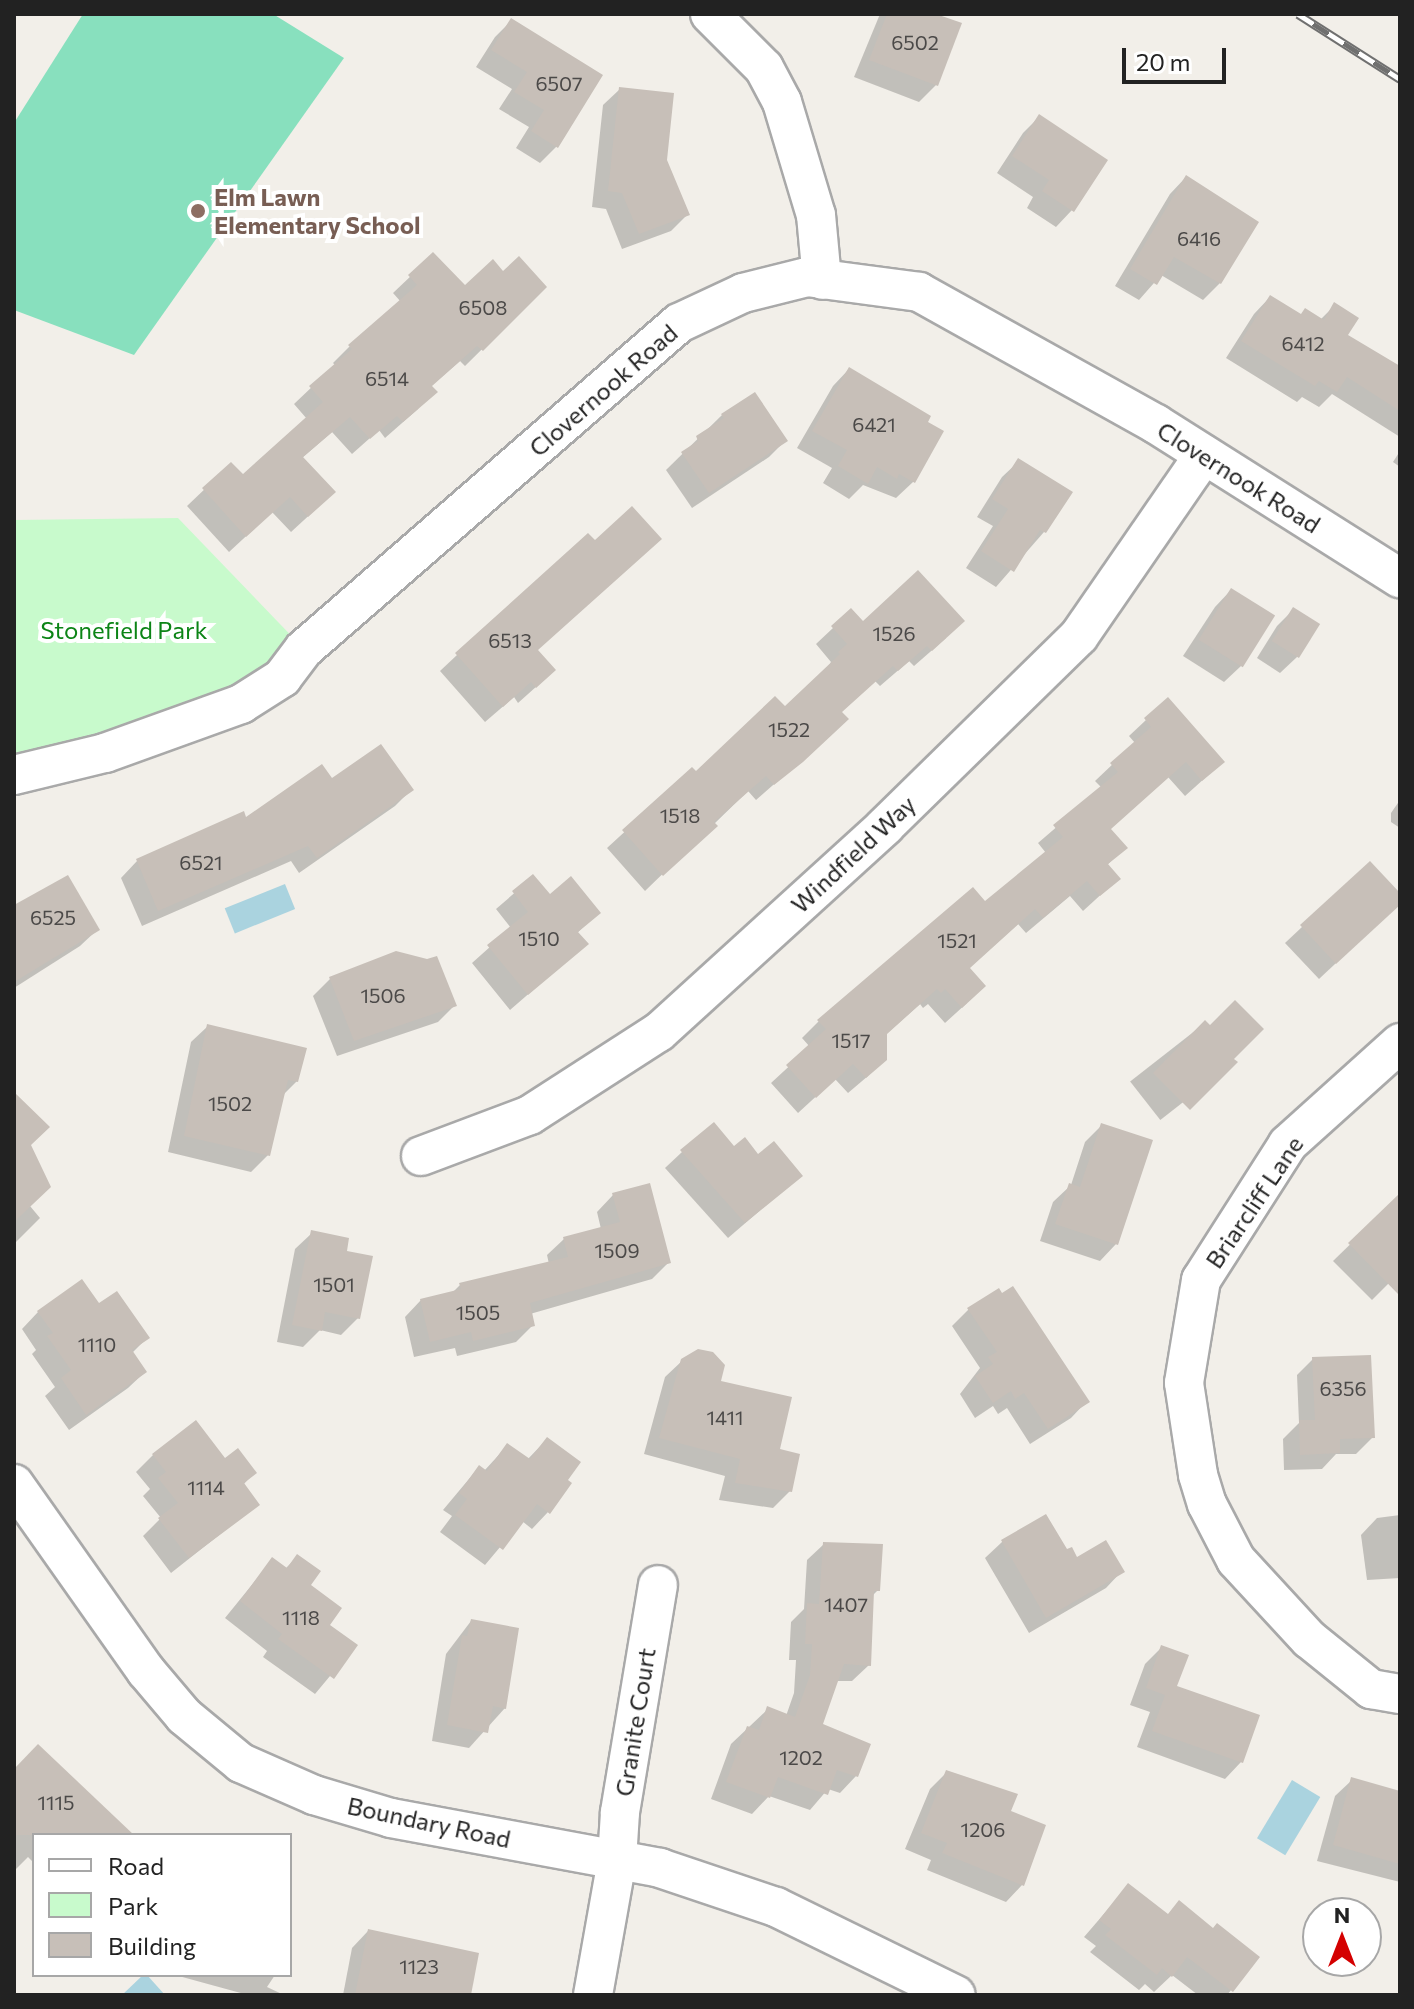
<!DOCTYPE html>
<style>
body{margin:0}
#map{position:relative;width:1414px;height:2009px;overflow:hidden;background:#f2efe9;font-family:Commissioner,sans-serif}
div>[style]{position:absolute}
.park>*{inset:0;background:#c8facc}
.pitch>*{inset:0;background:#88e0be}
.water>*{inset:0;background:#aad3df;transform-origin:0 0}
.shadow>*{inset:0;background:#0003;transform-origin:0 0}
.building>*{inset:0;background:#c7bfb8;transform-origin:0 0}
.roads{filter:drop-shadow(2px 0 #a9a9a9) drop-shadow(-2px 0 #a9a9a9) drop-shadow(0 2px #a9a9a9) drop-shadow(0 -2px #a9a9a9)}
.minor>*{height:38px;margin:-19px;padding:0 19px;transform-origin:19px;border-radius:19px;background:#fff}
.rail>*{height:9px;margin-top:-4.5px;transform-origin:0;background:repeating-linear-gradient(90deg,#fff 0 18px,#707070 0 36px);box-sizing:border-box;border-block:2px solid #707070}
.dots>*{width:22px;height:22px;translate:-50% -50%;box-sizing:border-box;border:4px solid #fff;border-radius:50%}
span{translate:-50% -50%;white-space:nowrap;text-align:center;line-height:1.15;-webkit-text-stroke:8px #fff;paint-order:stroke}
.number-label{font-size:20px;color:#4b4948}
.number-label span{-webkit-text-stroke-width:0}
.education-label{font-size:24px;color:#785e54;font-weight:700}
.left{translate:0 -50%;text-align:left}
.street-label{font-size:24px;color:#222}
.park-label{font-size:24px;color:#0c8416}
.frame{position:absolute;inset:0;border:16px solid #222;pointer-events:none}
.legend{position:absolute;left:32px;top:1833px;width:260px;height:144px;box-sizing:border-box;background:#fff;border:2px solid #a7a7a7;margin:0;padding:10px 14px;list-style:none;font-size:24px;color:#222}
.legend li{display:flex;align-items:center;gap:16px;height:40px}
.legend b{width:40px;border:2px solid #a7a7a7}
.north{position:absolute;left:1302px;top:1897px;width:80px;height:80px;box-sizing:border-box;background:#fff;border:2px solid #a7a7a7;border-radius:50%;rotate:0deg;font-size:22px;font-weight:700;line-height:32px;text-align:center;color:#222}
.north::after{content:'';display:block;margin:auto;width:28px;height:36px;background:#d40000;clip-path:polygon(50% 0,100% 100%,50% 72%,0 100%)}
.scale{position:absolute;left:1122px;top:48px;width:104px;height:36px;box-sizing:border-box;border:4px solid #222;border-top:0;padding-left:10px;font-size:24px;line-height:28px;white-space:nowrap;color:#222;-webkit-text-stroke:6px #fff;paint-order:stroke}
</style>
<div id="map">
<div class="park">
<div style="clip-path:polygon(178px 518px,304px 649px,282px 678px,14px 775px,14px 520px)"></div>
</div>
<div class="pitch">
<div style="clip-path:polygon(83px 14px,273px 14px,344px 58px,134px 355px,14px 310px,14px 123px)"></div>
</div>
<div class="water">
<div style="left:285px;top:884px;width:27px;height:65px;rotate:68deg"></div>
<div style="left:1292px;top:1780px;width:33px;height:68px;rotate:31deg"></div>
<div style="clip-path:polygon(143px 1975px,147px 1975px,165px 1995px,122px 1995px)"></div>
</div>
<div class="shadow">
<div style="clip-path:polygon(880px 14px,931px 14px,959px 25px,936px 85px,919px 102px,854px 77px)"></div>
<div style="clip-path:polygon(511px 21px,601px 76px,556px 147px,540px 163px,516px 148px,529px 127px,499px 109px,512px 89px,476px 67px,495px 37px)"></div>
<div style="clip-path:polygon(620px 89px,688px 214px,671px 231px,622px 249px,606px 209px,592px 207px,603px 105px)"></div>
<div style="clip-path:polygon(1039px 117px,1072px 210px,1056px 227px,1027px 208px,1033px 197px,997px 173px,1023px 133px)"></div>
<div style="clip-path:polygon(1186px 177px,1256px 222px,1220px 283px,1203px 300px,1161px 275px,1139px 300px,1115px 286px,1170px 194px)"></div>
<div style="clip-path:polygon(433px 255px,464px 288px,503px 274px,545px 287px,465px 366px,460px 361px,430px 387px,418px 409px,385px 438px,379px 430px,352px 454px,332px 432px,302px 458px,316px 509px,291px 532px,272px 512px,229px 552px,187px 506px,231px 464px,243px 477px,307px 419px,294px 404px,335px 365px,333px 363px,350px 346px,401px 302px,393px 293px)"></div>
<div style="clip-path:polygon(1270px 297px,1300px 316px,1320px 320px,1335px 305px,1346px 336px,1400px 367px,1400px 437px,1332px 394px,1319px 407px,1302px 397px,1297px 402px,1226px 358px,1254px 314px)"></div>
<div style="clip-path:polygon(849px 369px,942px 432px,913px 482px,896px 498px,863px 485px,849px 499px,823px 483px,832px 468px,797px 448px,833px 386px)"></div>
<div style="clip-path:polygon(722px 415px,785px 441px,769px 457px,692px 508px,666px 470px)"></div>
<div style="clip-path:polygon(1400px 451px,1400px 467px,1393px 462px)"></div>
<div style="clip-path:polygon(1019px 461px,1044px 532px,996px 587px,966px 568px,993px 526px,977px 517px,1002px 477px)"></div>
<div style="clip-path:polygon(1231px 590px,1241px 666px,1224px 682px,1183px 656px,1215px 607px)"></div>
<div style="clip-path:polygon(1293px 610px,1297px 657px,1280px 673px,1257px 658px,1277px 626px)"></div>
<div style="clip-path:polygon(851px 611px,863px 624px,946px 638px,914px 666px,909px 661px,880px 686px,875px 681px,840px 713px,830px 735px,756px 800px,748px 791px,645px 891px,607px 848px,692px 770px,696px 774px,785px 709px,825px 672px,831px 662px,816px 644px)"></div>
<div style="clip-path:polygon(536px 651px,537px 686px,518px 703px,514px 697px,485px 722px,440px 671px,457px 655px)"></div>
<div style="clip-path:polygon(1146px 720px,1205px 778px,1185px 796px,1168px 777px,1110px 829px,1125px 848px,1107px 865px,1118px 879px,1083px 911px,1070px 896px,1026px 933px,1018px 924px,968px 969px,967px 1003px,945px 1023px,928px 1004px,923px 1008px,920px 1004px,885px 1035px,868px 1076px,848px 1093px,835px 1079px,798px 1113px,771px 1083px,810px 1047px,802px 1038px,819px 1021px,985px 904px,1046px 853px,1038px 843px,1102px 788px,1095px 781px,1135px 743px,1129px 736px)"></div>
<div style="clip-path:polygon(1400px 784px,1400px 828px,1391px 822px,1391px 813px,1400px 800px)"></div>
<div style="clip-path:polygon(411px 790px,395px 806px,299px 873px,291px 861px,142px 926px,121px 878px,137px 861px,246px 820px)"></div>
<div style="clip-path:polygon(533px 877px,549px 897px,598px 913px,577px 933px,586px 944px,510px 1010px,472px 963px,511px 928px,496px 909px)"></div>
<div style="clip-path:polygon(1400px 896px,1400px 903px,1319px 979px,1285px 943px,1302px 927px)"></div>
<div style="clip-path:polygon(14px 907px,97px 930px,80px 946px,14px 988px)"></div>
<div style="clip-path:polygon(330px 979px,455px 1005px,438px 1022px,337px 1056px,313px 996px)"></div>
<div style="left:1205px;top:1023px;width:49px;height:95px;rotate:52deg"></div>
<div style="clip-path:polygon(208px 1026px,297px 1081px,282px 1096px,268px 1155px,251px 1172px,168px 1152px,191px 1042px)"></div>
<div style="clip-path:polygon(14px 1095px,28px 1145px,30px 1206px,40px 1218px,14px 1244px)"></div>
<div style="clip-path:polygon(1101px 1126px,1116px 1244px,1100px 1261px,1040px 1241px,1053px 1202px,1071px 1185px,1085px 1142px)"></div>
<div style="clip-path:polygon(682px 1152px,758px 1156px,800px 1176px,728px 1238px,665px 1168px)"></div>
<div style="clip-path:polygon(613px 1195px,669px 1262px,652px 1279px,530px 1314px,533px 1325px,516px 1342px,457px 1356px,455px 1348px,414px 1357px,405px 1317px,421px 1300px,452px 1293px,460px 1285px,549px 1264px,547px 1255px,564px 1239px,601px 1229px,597px 1212px)"></div>
<div style="clip-path:polygon(1400px 1196px,1400px 1272px,1372px 1300px,1333px 1261px)"></div>
<div style="clip-path:polygon(312px 1233px,344px 1252px,358px 1318px,341px 1335px,320px 1330px,303px 1347px,277px 1342px,295px 1249px)"></div>
<div style="clip-path:polygon(99px 1306px,147px 1338px,132px 1353px,145px 1372px,128px 1388px,69px 1430px,45px 1396px,55px 1387px,32px 1354px,36px 1350px,22px 1329px,38px 1312px)"></div>
<div style="clip-path:polygon(969px 1309px,1087px 1401px,1071px 1418px,1030px 1444px,1007px 1408px,998px 1414px,993px 1406px,975px 1418px,960px 1394px,980px 1368px,952px 1326px)"></div>
<div style="clip-path:polygon(1313px 1359px,1373px 1437px,1356px 1454px,1336px 1454px,1322px 1469px,1284px 1470px,1283px 1439px,1299px 1423px,1297px 1375px)"></div>
<div style="clip-path:polygon(683px 1360px,778px 1450px,790px 1491px,773px 1508px,719px 1500px,725px 1476px,644px 1454px,665px 1377px)"></div>
<div style="clip-path:polygon(547px 1439px,548px 1512px,532px 1529px,522px 1521px,485px 1565px,440px 1532px,452px 1516px,443px 1510px,479px 1467px,484px 1471px,507px 1446px,527px 1460px)"></div>
<div style="clip-path:polygon(153px 1455px,224px 1461px,254px 1473px,243px 1485px,257px 1505px,171px 1573px,143px 1536px,161px 1518px,143px 1496px,150px 1489px,136px 1472px)"></div>
<div style="clip-path:polygon(1400px 1515px,1400px 1578px,1367px 1580px,1361px 1535px,1377px 1518px)"></div>
<div style="clip-path:polygon(1046px 1517px,1067px 1552px,1076px 1560px,1122px 1571px,1106px 1588px,1029px 1633px,985px 1558px,1002px 1542px)"></div>
<div style="clip-path:polygon(824px 1544px,878px 1590px,872px 1596px,869px 1665px,852px 1681px,836px 1681px,820px 1725px,856px 1776px,840px 1793px,828px 1789px,810px 1810px,769px 1796px,752px 1814px,711px 1799px,731px 1744px,768px 1709px,786px 1716px,794px 1693px,796px 1660px,789px 1660px,791px 1622px,804px 1609px,807px 1560px)"></div>
<div style="clip-path:polygon(297px 1557px,327px 1626px,355px 1646px,315px 1694px,263px 1657px,267px 1651px,225px 1618px,272px 1560px,285px 1569px)"></div>
<div style="clip-path:polygon(471px 1621px,505px 1708px,469px 1748px,432px 1741px,446px 1654px)"></div>
<div style="clip-path:polygon(1161px 1648px,1175px 1687px,1241px 1762px,1225px 1779px,1137px 1747px,1150px 1712px,1130px 1705px,1145px 1664px)"></div>
<div style="clip-path:polygon(14px 1770px,131px 1835px,34px 1835px,34px 1863px,28px 1857px,14px 1871px)"></div>
<div style="clip-path:polygon(946px 1773px,1008px 1812px,1022px 1885px,1006px 1902px,927px 1870px,931px 1860px,905px 1849px,930px 1789px)"></div>
<div style="clip-path:polygon(1352px 1780px,1400px 1805px,1400px 1882px,1317px 1861px,1335px 1796px)"></div>
<div style="clip-path:polygon(1128px 1886px,1167px 1916px,1213px 1930px,1258px 1957px,1227px 1995px,1198px 1995px,1172px 1975px,1154px 1992px,1145px 1984px,1139px 1990px,1090px 1952px,1096px 1946px,1084px 1937px)"></div>
<div style="clip-path:polygon(368px 1931px,469px 1995px,343px 1995px,352px 1948px)"></div>
<div style="clip-path:polygon(175px 1975px,275px 1975px,267px 1987px,284px 1995px,248px 1995px)"></div>
</div>
<div class="building">
<div style="clip-path:polygon(887px 14px,936px 14px,962px 23px,938px 86px,869px 60px)"></div>
<div style="clip-path:polygon(511px 18px,603px 75px,558px 148px,531px 131px,544px 110px,514px 92px,527px 72px,491px 50px)"></div>
<div style="clip-path:polygon(619px 87px,674px 93px,667px 160px,690px 215px,639px 234px,622px 193px,608px 191px)"></div>
<div style="clip-path:polygon(1039px 114px,1108px 160px,1074px 212px,1042px 191px,1049px 180px,1012px 156px)"></div>
<div style="clip-path:polygon(1186px 175px,1259px 222px,1221px 284px,1174px 257px,1157px 285px,1130px 269px)"></div>
<div style="clip-path:polygon(433px 252px,465px 285px,493px 259px,503px 271px,519px 256px,547px 287px,483px 351px,477px 346px,432px 386px,438px 392px,403px 422px,397px 416px,370px 439px,350px 417px,303px 457px,336px 492px,308px 517px,290px 497px,246px 537px,202px 488px,231px 462px,243px 474px,323px 402px,309px 386px,352px 349px,348px 345px,417px 285px,408px 275px)"></div>
<div style="clip-path:polygon(1270px 295px,1301px 314px,1305px 308px,1324px 320px,1334px 302px,1359px 318px,1348px 335px,1400px 366px,1400px 411px,1347px 377px,1337px 392px,1319px 381px,1315px 386px,1241px 341px)"></div>
<div style="clip-path:polygon(849px 367px,931px 416px,928px 422px,944px 431px,915px 483px,899px 474px,897px 479px,877px 467px,868px 484px,838px 466px,847px 450px,812px 431px)"></div>
<div style="clip-path:polygon(755px 392px,788px 441px,709px 493px,681px 452px,698px 441px,696px 436px,724px 418px,721px 414px)"></div>
<div style="clip-path:polygon(1018px 458px,1073px 492px,1046px 533px,1040px 530px,1014px 572px,981px 551px,1008px 509px,992px 499px)"></div>
<div style="clip-path:polygon(632px 506px,662px 539px,538px 650px,556px 670px,536px 688px,531px 682px,503px 707px,455px 653px,588px 533px,595px 540px)"></div>
<div style="clip-path:polygon(918px 570px,965px 621px,932px 651px,927px 646px,898px 671px,893px 666px,842px 712px,849px 719px,803px 762px,774px 785px,766px 776px,714px 822px,718px 826px,663px 876px,622px 830px,692px 767px,696px 771px,775px 696px,785px 706px,840px 654px,838px 652px,847px 644px,831px 626px,851px 608px,863px 621px)"></div>
<div style="left:1231px;top:588px;width:52px;height:61px;rotate:32deg"></div>
<div style="left:1293px;top:607px;width:32px;height:40px;rotate:32deg"></div>
<div style="clip-path:polygon(1168px 697px,1225px 762px,1202px 781px,1186px 762px,1111px 829px,1128px 848px,1108px 864px,1121px 879px,1100px 896px,1087px 881px,1043px 918px,1035px 909px,970px 968px,986px 986px,962px 1008px,945px 989px,941px 993px,937px 989px,887px 1034px,887px 1060px,866px 1078px,853px 1064px,816px 1098px,786px 1065px,826px 1029px,817px 1020px,973px 887px,985px 901px,1063px 837px,1053px 825px,1118px 772px,1110px 763px,1151px 727px,1144px 718px)"></div>
<div style="clip-path:polygon(381px 744px,414px 790px,317px 858px,308px 846px,158px 911px,136px 859px,244px 811px,246px 817px,322px 764px,332px 778px)"></div>
<div style="clip-path:polygon(1370px 861px,1400px 893px,1400px 905px,1336px 964px,1300px 925px)"></div>
<div style="clip-path:polygon(533px 874px,550px 894px,571px 876px,601px 913px,578px 932px,589px 944px,528px 995px,487px 945px,528px 912px,512px 891px)"></div>
<div style="clip-path:polygon(68px 875px,100px 930px,14px 982px,14px 905px)"></div>
<div style="clip-path:polygon(396px 951px,427px 959px,437px 956px,457px 1006px,354px 1041px,329px 977px)"></div>
<div style="clip-path:polygon(1235px 1000px,1264px 1029px,1234px 1059px,1238px 1062px,1190px 1110px,1153px 1073px,1205px 1020px,1210px 1025px)"></div>
<div style="clip-path:polygon(207px 1024px,307px 1048px,298px 1082px,288px 1080px,270px 1156px,184px 1136px)"></div>
<div style="clip-path:polygon(14px 1092px,50px 1127px,31px 1145px,51px 1187px,14px 1222px)"></div>
<div style="clip-path:polygon(714px 1122px,734px 1146px,745px 1137px,758px 1154px,774px 1141px,803px 1176px,745px 1223px,680px 1150px)"></div>
<div style="clip-path:polygon(1101px 1123px,1153px 1140px,1118px 1245px,1055px 1224px,1069px 1183px,1080px 1187px)"></div>
<div style="clip-path:polygon(650px 1183px,671px 1263px,530px 1303px,535px 1326px,473px 1341px,471px 1332px,430px 1342px,420px 1299px,461px 1289px,459px 1283px,568px 1257px,563px 1237px,620px 1222px,612px 1193px)"></div>
<div style="clip-path:polygon(1400px 1193px,1400px 1296px,1348px 1243px)"></div>
<div style="clip-path:polygon(311px 1230px,349px 1238px,347px 1251px,373px 1256px,360px 1319px,325px 1312px,322px 1331px,292px 1325px)"></div>
<div style="clip-path:polygon(82px 1279px,99px 1303px,117px 1291px,150px 1338px,132px 1350px,147px 1372px,86px 1415px,61px 1378px,71px 1370px,47px 1336px,53px 1333px,37px 1311px)"></div>
<div style="clip-path:polygon(1013px 1286px,1090px 1402px,1048px 1429px,1024px 1393px,1015px 1399px,1011px 1391px,993px 1403px,975px 1376px,993px 1364px,988px 1357px,997px 1352px,967px 1308px,999px 1288px,1002px 1293px)"></div>
<div style="clip-path:polygon(698px 1349px,713px 1352px,725px 1365px,721px 1381px,792px 1397px,780px 1449px,800px 1454px,792px 1492px,735px 1483px,740px 1459px,659px 1438px,681px 1359px)"></div>
<div style="clip-path:polygon(1371px 1355px,1375px 1438px,1340px 1439px,1340px 1453px,1300px 1455px,1299px 1420px,1315px 1420px,1312px 1357px)"></div>
<div style="clip-path:polygon(196px 1420px,225px 1458px,238px 1448px,257px 1473px,244px 1483px,260px 1505px,189px 1558px,158px 1518px,178px 1503px,158px 1478px,166px 1472px,152px 1454px)"></div>
<div style="clip-path:polygon(547px 1437px,581px 1462px,568px 1480px,572px 1483px,550px 1514px,537px 1504px,503px 1550px,455px 1515px,467px 1499px,459px 1493px,479px 1465px,487px 1471px,507px 1443px,530px 1459px)"></div>
<div style="clip-path:polygon(1046px 1514px,1067px 1549px,1072px 1547px,1077px 1557px,1106px 1540px,1125px 1572px,1046px 1618px,1001px 1540px)"></div>
<div style="clip-path:polygon(823px 1542px,883px 1544px,880px 1591px,874px 1591px,871px 1666px,844px 1664px,823px 1724px,871px 1744px,858px 1777px,837px 1770px,828px 1795px,778px 1777px,770px 1798px,726px 1782px,747px 1726px,759px 1730px,767px 1706px,795px 1717px,810px 1675px,812px 1644px,805px 1644px,807px 1603px,819px 1604px)"></div>
<div style="clip-path:polygon(297px 1554px,321px 1571px,311px 1585px,342px 1608px,330px 1625px,358px 1645px,334px 1679px,278px 1639px,282px 1634px,240px 1601px,272px 1557px,287px 1568px)"></div>
<div style="clip-path:polygon(471px 1619px,519px 1628px,506px 1709px,493px 1706px,488px 1733px,447px 1725px,462px 1635px,467px 1636px)"></div>
<div style="clip-path:polygon(1161px 1645px,1189px 1655px,1177px 1686px,1260px 1715px,1243px 1763px,1152px 1731px,1165px 1695px,1146px 1688px)"></div>
<div style="clip-path:polygon(38px 1744px,134px 1835px,14px 1835px,14px 1769px)"></div>
<div style="clip-path:polygon(946px 1770px,1018px 1794px,1011px 1811px,1046px 1825px,1024px 1886px,942px 1853px,947px 1843px,921px 1833px)"></div>
<div style="clip-path:polygon(1351px 1777px,1400px 1791px,1400px 1864px,1333px 1845px)"></div>
<div style="clip-path:polygon(1128px 1883px,1168px 1914px,1179px 1900px,1213px 1928px,1217px 1923px,1260px 1957px,1233px 1992px,1187px 1957px,1172px 1977px,1162px 1968px,1157px 1975px,1105px 1935px,1111px 1929px,1099px 1920px)"></div>
<div style="clip-path:polygon(368px 1929px,479px 1953px,471px 1995px,355px 1995px)"></div>
</div>
<div class="roads">
<div class="minor">
<div style="left:710px;top:14px;width:76px;rotate:45deg"></div>
<div style="left:764px;top:68px;width:38px;rotate:62deg"></div>
<div style="left:782px;top:102px;width:118px;rotate:73.3deg"></div>
<div style="left:816px;top:215px;width:65px;rotate:84.7deg"></div>
<div style="left:14px;top:775px;width:94px;rotate:-13.6deg"></div>
<div style="left:105px;top:753px;width:145px;rotate:-19.8deg"></div>
<div style="left:241px;top:704px;width:49px;rotate:-32.4deg"></div>
<div style="left:282px;top:678px;width:36px;rotate:-53deg"></div>
<div style="left:304px;top:649px;width:497px;rotate:-41deg"></div>
<div style="left:679px;top:323px;width:71px;rotate:-25.1deg"></div>
<div style="left:743px;top:293px;width:66px;rotate:-14deg"></div>
<div style="left:807px;top:277px;width:113px;rotate:7.6deg"></div>
<div style="left:919px;top:292px;width:271px;rotate:29.1deg"></div>
<div style="left:1156px;top:424px;width:289px;rotate:32.3deg"></div>
<div style="left:1400px;top:1043px;width:151px;rotate:138deg"></div>
<div style="left:1288px;top:1144px;width:161px;rotate:122.6deg"></div>
<div style="left:1201px;top:1280px;width:104px;rotate:99.4deg"></div>
<div style="left:1184px;top:1383px;width:93px;rotate:81.3deg"></div>
<div style="left:1198px;top:1475px;width:30px;rotate:73deg"></div>
<div style="left:1207px;top:1504px;width:63px;rotate:62.6deg"></div>
<div style="left:1236px;top:1560px;width:108px;rotate:47.3deg"></div>
<div style="left:1309px;top:1639px;width:80px;rotate:38.9deg"></div>
<div style="left:1371px;top:1689px;width:29px;rotate:10deg"></div>
<div style="left:421px;top:1156px;width:116px;rotate:-20.6deg"></div>
<div style="left:530px;top:1115px;width:153px;rotate:-32.8deg"></div>
<div style="left:659px;top:1032px;width:306px;rotate:-42.3deg"></div>
<div style="left:885px;top:826px;width:272px;rotate:-44.4deg"></div>
<div style="left:1079px;top:636px;width:220px;rotate:-55.4deg"></div>
<div style="left:14px;top:1484px;width:229px;rotate:54.8deg"></div>
<div style="left:146px;top:1671px;width:59px;rotate:49.8deg"></div>
<div style="left:184px;top:1716px;width:74px;rotate:39.5deg"></div>
<div style="left:241px;top:1763px;width:80px;rotate:23.7deg"></div>
<div style="left:314px;top:1795px;width:80px;rotate:16.6deg"></div>
<div style="left:391px;top:1818px;width:274px;rotate:10.5deg"></div>
<div style="left:660px;top:1868px;width:122px;rotate:18.6deg"></div>
<div style="left:776px;top:1907px;width:200px;rotate:26.1deg"></div>
<div style="left:593px;top:1995px;width:137px;rotate:-79.9deg"></div>
<div style="left:617px;top:1860px;width:48px;rotate:-86.4deg"></div>
<div style="left:620px;top:1812px;width:230px;rotate:-80.5deg"></div>
</div>
</div>
<div class="rail">
<div style="left:1298px;top:14px;width:121px;rotate:32.5deg"></div>
</div>
<div class="dots">
<div style="left:198px;top:211px;background:#8d6e63"></div>
</div>
<div class="number-label">
<span style="left:915px;top:42px">6502</span>
<span style="left:559px;top:83px">6507</span>
<span style="left:1199px;top:238px">6416</span>
<span style="left:483px;top:307px">6508</span>
<span style="left:1303px;top:343px">6412</span>
<span style="left:387px;top:378px">6514</span>
<span style="left:874px;top:424px">6421</span>
<span style="left:894px;top:633px">1526</span>
<span style="left:510px;top:640px">6513</span>
<span style="left:789px;top:729px">1522</span>
<span style="left:680px;top:815px">1518</span>
<span style="left:201px;top:862px">6521</span>
<span style="left:53px;top:917px">6525</span>
<span style="left:539px;top:938px">1510</span>
<span style="left:957px;top:940px">1521</span>
<span style="left:383px;top:995px">1506</span>
<span style="left:851px;top:1040px">1517</span>
<span style="left:230px;top:1103px">1502</span>
<span style="left:617px;top:1250px">1509</span>
<span style="left:334px;top:1284px">1501</span>
<span style="left:478px;top:1312px">1505</span>
<span style="left:97px;top:1344px">1110</span>
<span style="left:1343px;top:1388px">6356</span>
<span style="left:725px;top:1417px">1411</span>
<span style="left:206px;top:1487px">1114</span>
<span style="left:846px;top:1604px">1407</span>
<span style="left:301px;top:1617px">1118</span>
<span style="left:801px;top:1757px">1202</span>
<span style="left:56px;top:1802px">1115</span>
<span style="left:983px;top:1829px">1206</span>
<span style="left:419px;top:1966px">1123</span>
</div>
<div class="education-label">
<span class="left" style="left:214px;top:211px">Elm Lawn<br>Elementary School</span>
</div>
<div class="street-label">
<span style="left:603px;top:390px;rotate:-41deg">Clovernook Road</span>
<span style="left:1239px;top:477px;rotate:32deg">Clovernook Road</span>
<span style="left:853px;top:854px;rotate:-43deg">Windfield Way</span>
<span style="left:1254px;top:1202px;rotate:-56deg">Briarcliff Lane</span>
<span style="left:635px;top:1722px;rotate:-81deg">Granite Court</span>
<span style="left:429px;top:1822px;rotate:12deg">Boundary Road</span>
</div>
<div class="park-label">
<span style="left:124px;top:630px">Stonefield Park</span>
</div>
<div class="frame"></div>
<ul class="legend">
<li><b style="height:10px;background:#fff"></b>Road</li>
<li><b style="height:22px;background:#c8facc"></b>Park</li>
<li><b style="height:22px;background:#c7bfb8"></b>Building</li>
</ul>
<div class="north">N</div>
<div class="scale">20 m</div>
</div>
